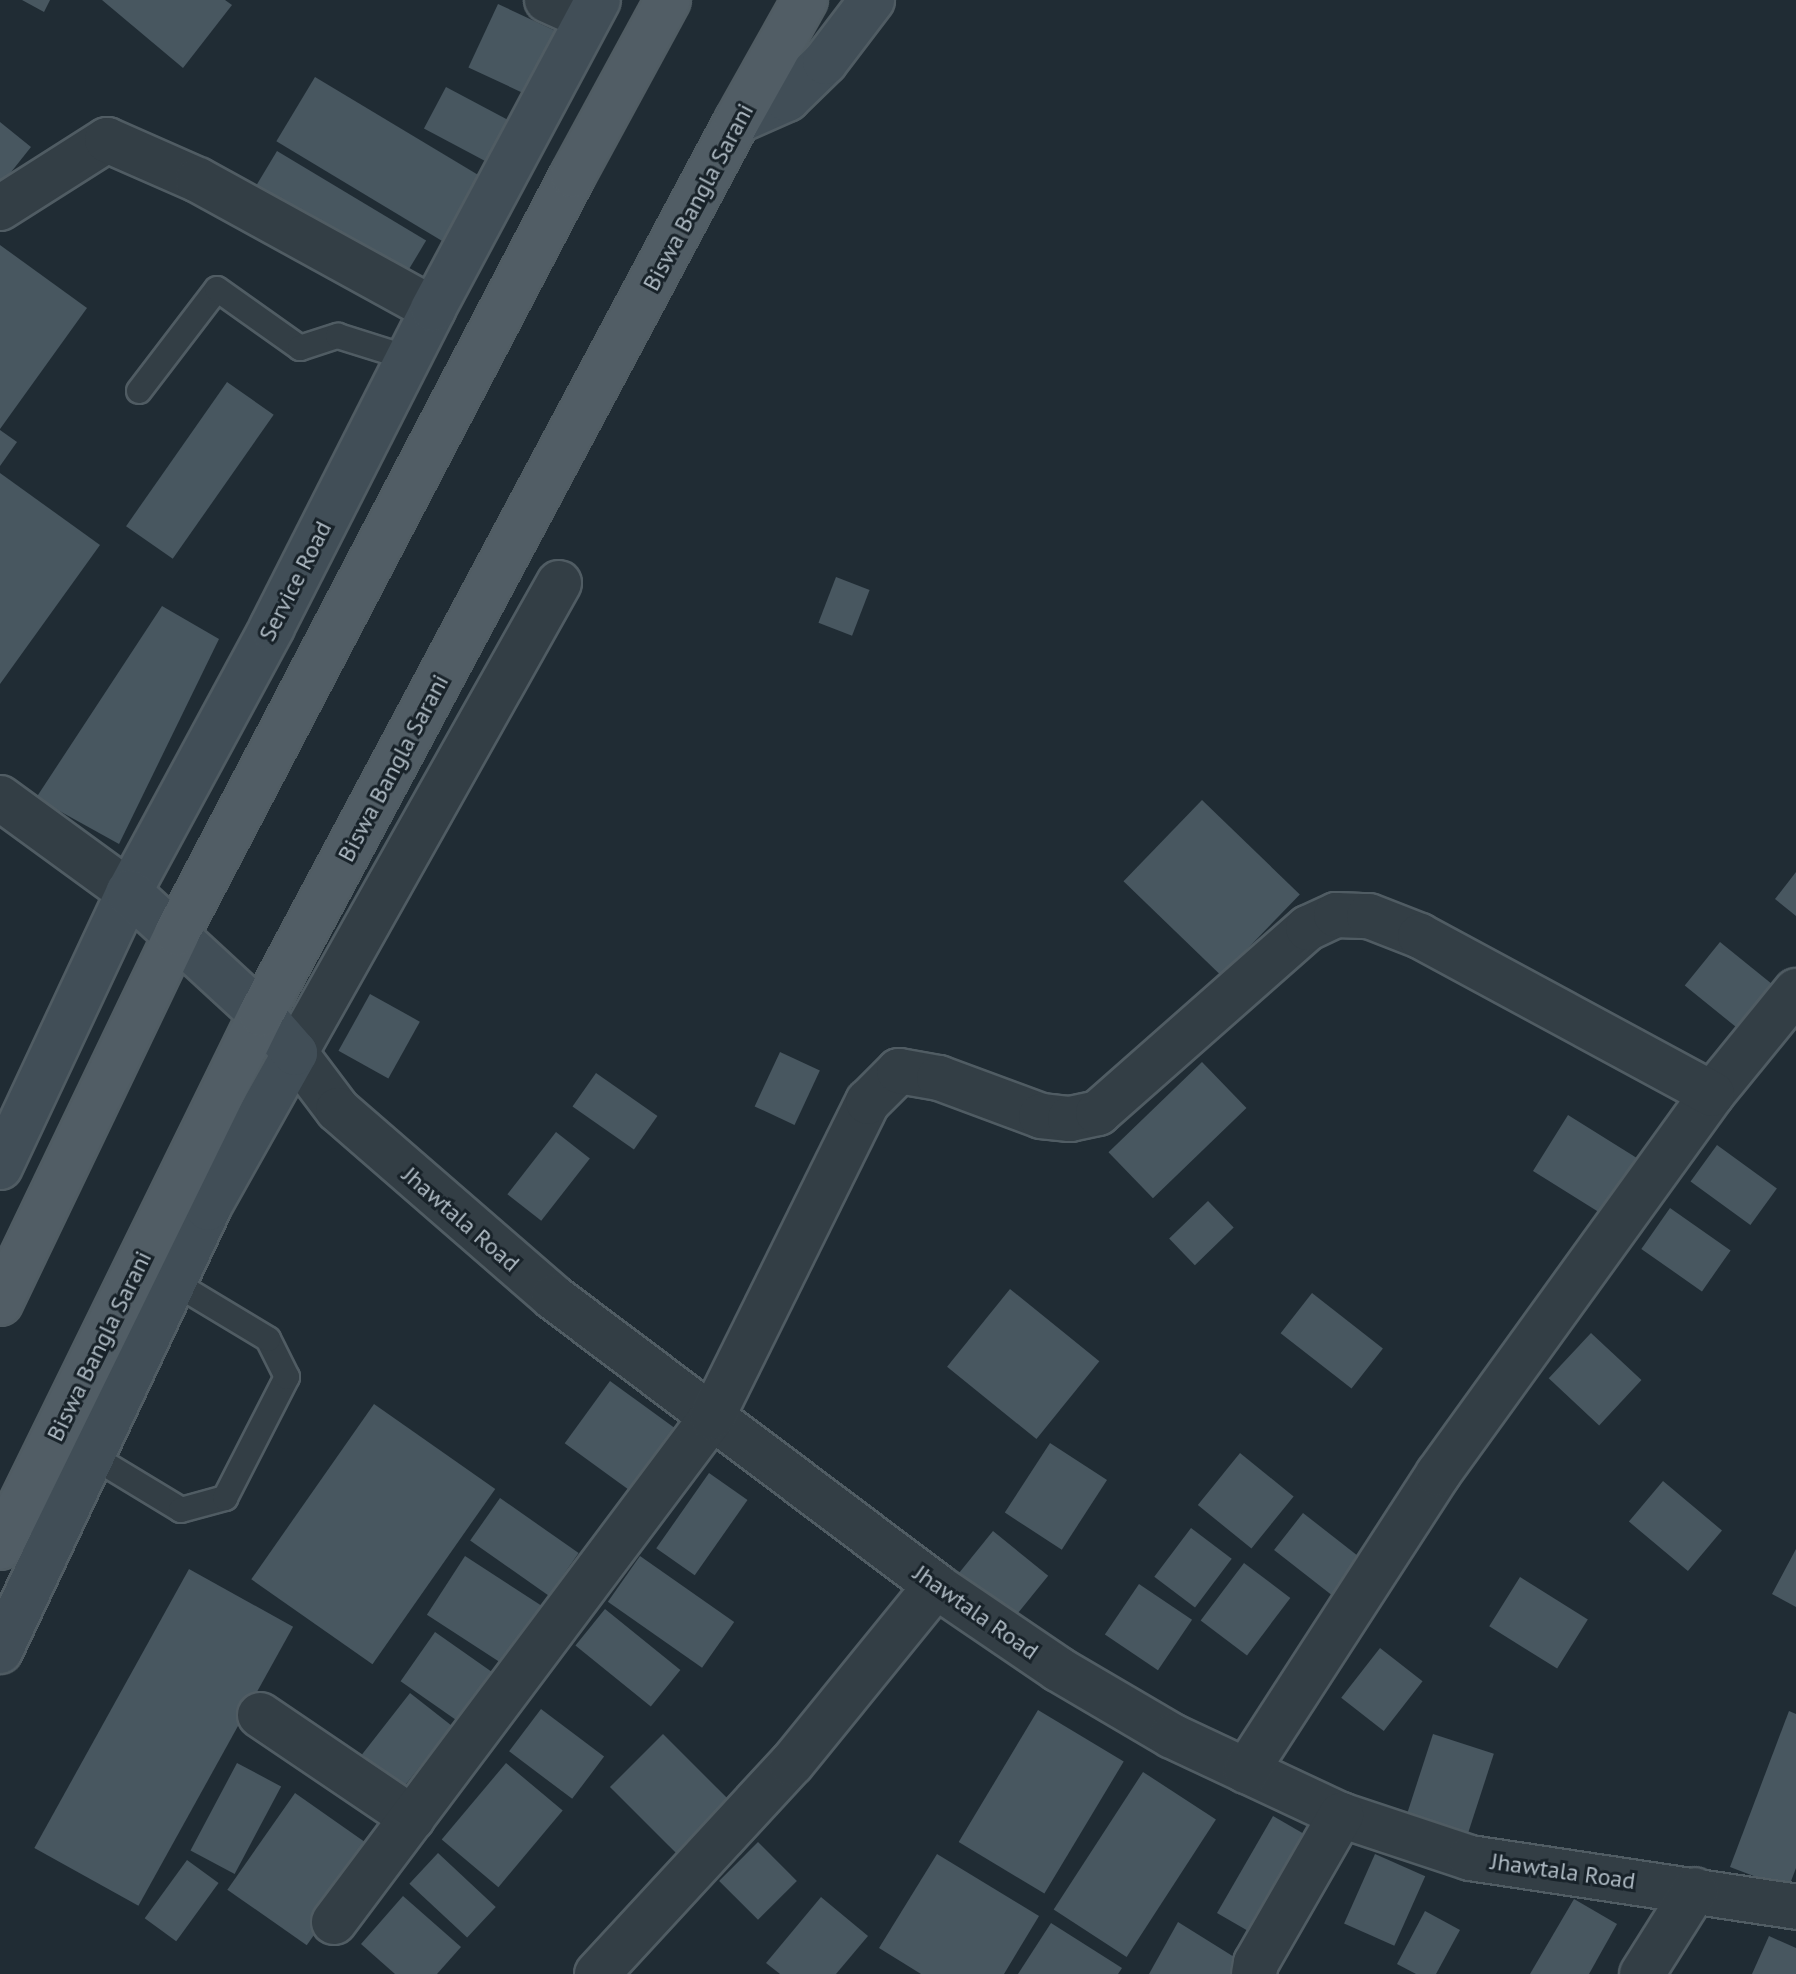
<!DOCTYPE html>
<style>
body{margin:0}
#map{position:relative;width:1796px;height:1974px;overflow:hidden;background:#202c34;font-family:"PT Sans",sans-serif}
div>[style]{position:absolute}
.building>*{inset:0;background:#485760;transform-origin:0 0}
.roads{filter:drop-shadow(2px 0 #505c63) drop-shadow(-2px 0 #505c63) drop-shadow(0 2px #505c63) drop-shadow(0 -2px #505c63)}
.lane>*{height:24px;margin:-12px;padding:0 12px;transform-origin:12px;border-radius:12px;background:#333e45}
.street>*{height:44px;margin:-22px;padding:0 22px;transform-origin:22px;border-radius:22px;background:#333e45}
.secondary>*{height:44px;margin:-22px;padding:0 22px;transform-origin:22px;border-radius:22px;background:#414e57}
.primary>*{height:44px;margin:-22px;padding:0 22px;transform-origin:22px;border-radius:22px;background:#515d65}
span{translate:-50% -50%;white-space:nowrap;text-align:center;line-height:1.15;-webkit-text-stroke:6px #182229;paint-order:stroke}
.street-label{font-size:24px;color:#adb9c2}
</style>
<div id="map">
<div class="building">
<div style="clip-path:polygon(22px 0,50px 0,44px 12px)"></div>
<div style="clip-path:polygon(102px 0,225px 0,232px 5px,183px 68px)"></div>
<div style="left:498px;top:4px;width:75px;height:70px;rotate:25deg"></div>
<div style="left:315px;top:77px;width:207px;height:75px;rotate:31deg"></div>
<div style="left:446px;top:87px;width:81px;height:47px;rotate:28deg"></div>
<div style="clip-path:polygon(0 122px,31px 147px,0 186px)"></div>
<div style="left:277px;top:151px;width:174px;height:42px;rotate:31deg"></div>
<div style="clip-path:polygon(0 245px,87px 308px,0 429px)"></div>
<div style="left:227px;top:382px;width:57px;height:176px;rotate:35deg"></div>
<div style="clip-path:polygon(0 430px,17px 442px,0 466px)"></div>
<div style="clip-path:polygon(0 473px,100px 545px,0 684px)"></div>
<div style="left:836px;top:577px;width:36px;height:49px;rotate:21deg"></div>
<div style="clip-path:polygon(162px 606px,219px 639px,119px 844px,36px 798px)"></div>
<div style="left:1202px;top:800px;width:136px;height:113px;rotate:44deg"></div>
<div style="clip-path:polygon(1796px 872px,1796px 916px,1775px 899px)"></div>
<div style="left:1720px;top:942px;width:70px;height:56px;rotate:39deg"></div>
<div style="left:370px;top:994px;width:57px;height:65px;rotate:29deg"></div>
<div style="left:780px;top:1052px;width:44px;height:60px;rotate:25deg"></div>
<div style="left:1202px;top:1062px;width:64px;height:130px;rotate:46deg"></div>
<div style="left:596px;top:1073px;width:75px;height:41px;rotate:35deg"></div>
<div style="left:1568px;top:1115px;width:93px;height:66px;rotate:32deg"></div>
<div style="left:556px;top:1132px;width:43px;height:79px;rotate:38deg"></div>
<div style="left:1717px;top:1145px;width:74px;height:45px;rotate:36deg"></div>
<div style="left:1208px;top:1201px;width:37px;height:54px;rotate:46deg"></div>
<div style="left:1670px;top:1208px;width:74px;height:50px;rotate:35deg"></div>
<div style="left:1010px;top:1289px;width:115px;height:100px;rotate:39deg"></div>
<div style="left:1312px;top:1293px;width:90px;height:51px;rotate:38deg"></div>
<div style="left:1591px;top:1333px;width:69px;height:62px;rotate:43deg"></div>
<div style="left:610px;top:1381px;width:100px;height:77px;rotate:36deg"></div>
<div style="left:374px;top:1404px;width:148px;height:214px;rotate:35deg"></div>
<div style="left:1050px;top:1443px;width:68px;height:83px;rotate:33deg"></div>
<div style="left:1240px;top:1453px;width:69px;height:67px;rotate:39deg"></div>
<div style="left:709px;top:1473px;width:47px;height:92px;rotate:35deg"></div>
<div style="left:1663px;top:1481px;width:77px;height:53px;rotate:40deg"></div>
<div style="left:500px;top:1498px;width:96px;height:52px;rotate:35deg"></div>
<div style="left:1303px;top:1513px;width:82px;height:47px;rotate:38deg"></div>
<div style="left:1191px;top:1528px;width:51px;height:61px;rotate:37deg"></div>
<div style="left:993px;top:1531px;width:71px;height:54px;rotate:39deg"></div>
<div style="clip-path:polygon(1796px 1549px,1796px 1607px,1772px 1594px)"></div>
<div style="left:465px;top:1556px;width:95px;height:70px;rotate:33deg"></div>
<div style="left:640px;top:1556px;width:115px;height:56px;rotate:35deg"></div>
<div style="left:1244px;top:1563px;width:58px;height:72px;rotate:37deg"></div>
<div style="left:189px;top:1569px;width:119px;height:319px;rotate:29deg"></div>
<div style="left:1520px;top:1577px;width:80px;height:58px;rotate:32deg"></div>
<div style="left:1139px;top:1584px;width:64px;height:61px;rotate:34deg"></div>
<div style="left:605px;top:1609px;width:97px;height:47px;rotate:39deg"></div>
<div style="left:435px;top:1632px;width:77px;height:60px;rotate:35deg"></div>
<div style="left:1380px;top:1648px;width:54px;height:63px;rotate:38deg"></div>
<div style="left:410px;top:1693px;width:53px;height:78px;rotate:38deg"></div>
<div style="left:541px;top:1709px;width:79px;height:53px;rotate:37deg"></div>
<div style="left:1038px;top:1710px;width:100px;height:154px;rotate:31deg"></div>
<div style="clip-path:polygon(1789px 1711px,1796px 1714px,1796px 1868px,1788px 1889px,1730px 1867px)"></div>
<div style="left:663px;top:1734px;width:97px;height:75px;rotate:45deg"></div>
<div style="left:1433px;top:1734px;width:64px;height:86px;rotate:18deg"></div>
<div style="left:237px;top:1763px;width:50px;height:99px;rotate:28deg"></div>
<div style="left:506px;top:1763px;width:74px;height:100px;rotate:40deg"></div>
<div style="left:1143px;top:1772px;width:87px;height:164px;rotate:33deg"></div>
<div style="left:295px;top:1793px;width:97px;height:118px;rotate:35deg"></div>
<div style="left:1273px;top:1816px;width:48px;height:112px;rotate:30deg"></div>
<div style="left:758px;top:1842px;width:55px;height:55px;rotate:45deg"></div>
<div style="left:438px;top:1853px;width:79px;height:42px;rotate:43deg"></div>
<div style="clip-path:polygon(937px 1854px,1039px 1916px,1004px 1974px,921px 1974px,879px 1948px)"></div>
<div style="left:1375px;top:1854px;width:55px;height:76px;rotate:24deg"></div>
<div style="left:187px;top:1860px;width:39px;height:72px;rotate:36deg"></div>
<div style="clip-path:polygon(403px 1896px,461px 1947px,437px 1974px,395px 1974px,361px 1944px)"></div>
<div style="clip-path:polygon(821px 1897px,868px 1936px,836px 1974px,780px 1974px,766px 1963px)"></div>
<div style="clip-path:polygon(1574px 1899px,1617px 1924px,1589px 1974px,1530px 1974px)"></div>
<div style="clip-path:polygon(1425px 1911px,1460px 1930px,1436px 1974px,1416px 1974px,1397px 1964px)"></div>
<div style="clip-path:polygon(1178px 1922px,1247px 1965px,1243px 1974px,1149px 1974px)"></div>
<div style="clip-path:polygon(1051px 1923px,1122px 1968px,1118px 1974px,1018px 1974px)"></div>
<div style="clip-path:polygon(1769px 1936px,1796px 1948px,1796px 1974px,1752px 1974px)"></div>
</div>
<div class="roads">
<div class="lane">
<div style="left:139px;top:391px;width:128px;rotate:-52.6deg"></div>
<div style="left:217px;top:289px;width:102px;rotate:35.4deg"></div>
<div style="left:300px;top:348px;width:40px;rotate:-18deg"></div>
<div style="left:338px;top:336px;width:73px;rotate:17.4deg"></div>
<div style="left:92px;top:1456px;width:104px;rotate:31.2deg"></div>
<div style="left:181px;top:1510px;width:46px;rotate:-15.3deg"></div>
<div style="left:225px;top:1498px;width:136px;rotate:-62.9deg"></div>
<div style="left:287px;top:1377px;width:42px;rotate:-116.6deg"></div>
<div style="left:268px;top:1339px;width:111px;rotate:-149deg"></div>
</div>
<div class="street">
<div style="left:547px;top:0;width:44px;rotate:24.2deg"></div>
<div style="left:0;top:208px;width:127px;rotate:-32.4deg"></div>
<div style="left:107px;top:140px;width:99px;rotate:23.7deg"></div>
<div style="left:198px;top:180px;width:268px;rotate:28.8deg"></div>
<div style="left:559px;top:583px;width:539px;rotate:119.32deg"></div>
<div style="left:295px;top:1053px;width:71px;rotate:53deg"></div>
<div style="left:338px;top:1110px;width:285px;rotate:41deg"></div>
<div style="left:553px;top:1297px;width:480px;rotate:37deg"></div>
<div style="left:936px;top:1586px;width:148px;rotate:34.2deg"></div>
<div style="left:1058px;top:1669px;width:132px;rotate:30.4deg"></div>
<div style="left:1172px;top:1736px;width:187px;rotate:25.1deg"></div>
<div style="left:1341px;top:1815px;width:136px;rotate:18.4deg"></div>
<div style="left:1470px;top:1858px;width:330px;rotate:8.5deg"></div>
<div style="left:0;top:798px;width:160px;rotate:36.1deg"></div>
<div style="left:260px;top:1715px;width:184px;rotate:34.1deg"></div>
<div style="left:1246px;top:1771px;width:354px;rotate:-57.1deg"></div>
<div style="left:1438px;top:1474px;width:468px;rotate:-54.2deg"></div>
<div style="left:1712px;top:1094px;width:133px;rotate:-50.8deg"></div>
<div style="left:334px;top:1922px;width:631px;rotate:-53.18deg"></div>
<div style="left:712px;top:1417px;width:352px;rotate:-63.7deg"></div>
<div style="left:868px;top:1102px;width:44px;rotate:-45deg"></div>
<div style="left:899px;top:1071px;width:41px;rotate:9.9deg"></div>
<div style="left:939px;top:1078px;width:109px;rotate:20.4deg"></div>
<div style="left:1041px;top:1116px;width:29px;rotate:6deg"></div>
<div style="left:1070px;top:1119px;width:29px;rotate:-12deg"></div>
<div style="left:1098px;top:1113px;width:280px;rotate:-41.4deg"></div>
<div style="left:1308px;top:928px;width:31px;rotate:-25deg"></div>
<div style="left:1336px;top:915px;width:33px;rotate:2deg"></div>
<div style="left:1369px;top:916px;width:55px;rotate:21.4deg"></div>
<div style="left:1420px;top:936px;width:332px;rotate:28.4deg"></div>
<div style="left:597px;top:1974px;width:287px;rotate:-47.3deg"></div>
<div style="left:792px;top:1763px;width:228px;rotate:-50.9deg"></div>
<div style="left:1254px;top:1974px;width:11px;rotate:-80deg"></div>
<div style="left:1256px;top:1963px;width:171px;rotate:-60.1deg"></div>
<div style="left:1642px;top:1974px;width:99px;rotate:-57.8deg"></div>
</div>
<div class="secondary">
<div style="left:737px;top:121px;width:55px;rotate:-23.7deg"></div>
<div style="left:787px;top:99px;width:53px;rotate:-44.2deg"></div>
<div style="left:825px;top:62px;width:78px;rotate:-52.8deg"></div>
<div style="left:0;top:1167px;width:304px;rotate:-64.9deg"></div>
<div style="left:129px;top:892px;width:301px;rotate:-61.6deg"></div>
<div style="left:272px;top:627px;width:356px;rotate:-63.1deg"></div>
<div style="left:433px;top:309px;width:350px;rotate:-61.9deg"></div>
<div style="left:0;top:1651px;width:489px;rotate:-64.8deg"></div>
<div style="left:208px;top:1208px;width:178px;rotate:-60.7deg"></div>
<div style="left:295px;top:1053px;width:52px;rotate:-131.1deg"></div>
<div style="left:261px;top:1014px;width:180px;rotate:-137.3deg"></div>
</div>
<div class="primary">
<div style="left:0;top:1303px;width:410px;rotate:-64.4deg"></div>
<div style="left:177px;top:933px;width:855px;rotate:-62.42deg"></div>
<div style="left:573px;top:175px;width:199px;rotate:-61.5deg"></div>
<div style="left:0;top:1547px;width:593px;rotate:-63.91deg"></div>
<div style="left:261px;top:1014px;width:1012px;rotate:-61.94deg"></div>
<div style="left:737px;top:121px;width:139px;rotate:-60.7deg"></div>
</div>
</div>
<div class="street-label">
<span style="left:698px;top:197px;rotate:-62deg">Biswa Bangla Sarani</span>
<span style="left:295px;top:581px;rotate:-63deg">Service Road</span>
<span style="left:393px;top:768px;rotate:-62deg">Biswa Bangla Sarani</span>
<span style="left:461px;top:1219px;rotate:41deg">Jhawtala Road</span>
<span style="left:99px;top:1346px;rotate:-64deg">Biswa Bangla Sarani</span>
<span style="left:976px;top:1612px;rotate:35deg">Jhawtala Road</span>
<span style="left:1563px;top:1871px;rotate:8deg">Jhawtala Road</span>
</div>
</div>
